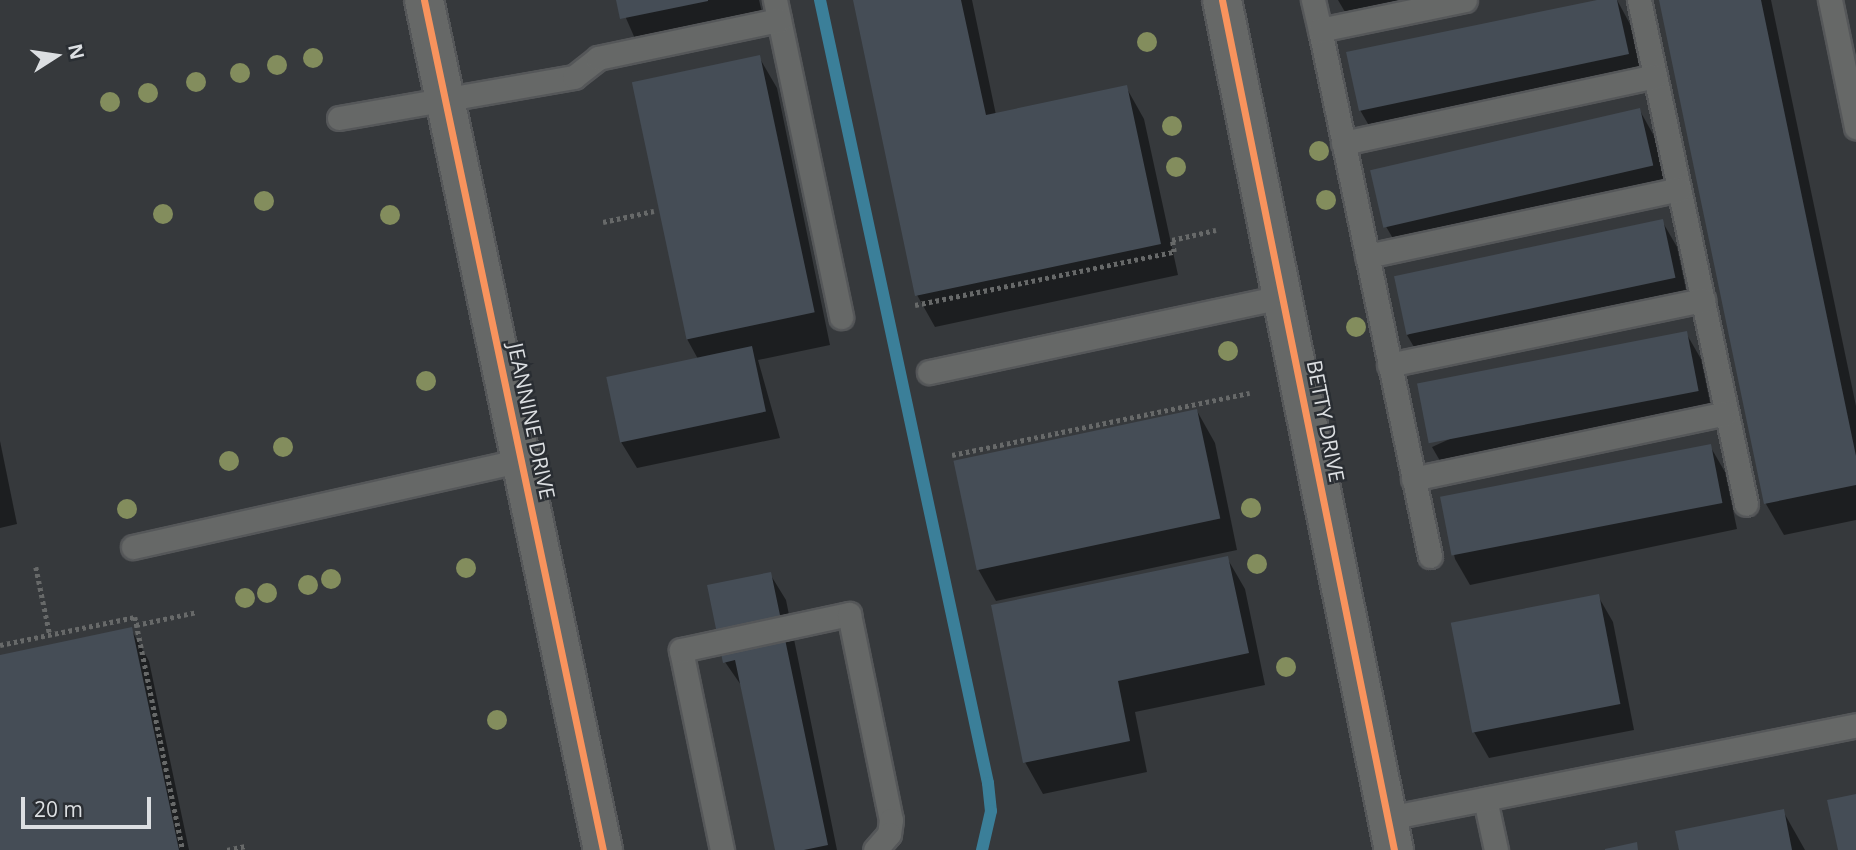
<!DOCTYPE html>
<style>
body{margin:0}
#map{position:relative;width:1856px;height:850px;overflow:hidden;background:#36393c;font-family:"Open Sans",sans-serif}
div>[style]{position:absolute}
.shadow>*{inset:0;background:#0007}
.stream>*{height:12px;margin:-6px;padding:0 6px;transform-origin:6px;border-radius:6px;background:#3b7f99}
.building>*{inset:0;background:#454d56;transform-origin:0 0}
.path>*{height:4.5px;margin-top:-2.25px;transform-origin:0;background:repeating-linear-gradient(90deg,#676969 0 3.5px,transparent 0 7px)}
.roads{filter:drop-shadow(2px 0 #555759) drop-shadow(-2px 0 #555759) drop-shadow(0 2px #555759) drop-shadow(0 -2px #555759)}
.service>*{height:23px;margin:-11.5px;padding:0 11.5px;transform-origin:11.5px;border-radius:11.5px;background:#666867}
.minor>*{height:38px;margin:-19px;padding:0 19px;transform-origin:19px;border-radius:19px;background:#666867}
.cycleway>*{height:7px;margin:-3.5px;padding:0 3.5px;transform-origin:3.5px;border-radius:3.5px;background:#f8935d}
.trees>*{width:20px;height:20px;margin:-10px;border-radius:50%;background:#838d5d}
span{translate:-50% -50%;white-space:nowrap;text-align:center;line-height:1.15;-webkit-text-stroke:5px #2a2e33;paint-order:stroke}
.street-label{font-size:21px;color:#dcdfe2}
.north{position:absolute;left:21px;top:21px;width:70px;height:70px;-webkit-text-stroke:5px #2a2e33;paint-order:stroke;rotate:78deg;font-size:19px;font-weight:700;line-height:28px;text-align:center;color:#dcdfe2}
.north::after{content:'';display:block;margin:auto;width:24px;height:32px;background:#dcdfe2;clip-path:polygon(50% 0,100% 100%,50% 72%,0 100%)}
.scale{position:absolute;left:21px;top:797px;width:130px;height:32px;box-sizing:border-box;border:4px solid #dcdfe2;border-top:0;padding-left:9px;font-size:21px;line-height:24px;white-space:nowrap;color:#dcdfe2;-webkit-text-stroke:5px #2a2e33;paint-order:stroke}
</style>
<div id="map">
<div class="shadow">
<div style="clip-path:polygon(618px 0,759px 0,765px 25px,640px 50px)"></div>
<div style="clip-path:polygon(855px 0,972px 0,996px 115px,1126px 87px,1144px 119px,1178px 275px,935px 327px,917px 295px)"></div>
<div style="clip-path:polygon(1338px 0,1469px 0,1352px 24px)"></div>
<div style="clip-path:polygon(1606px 0,1617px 0,1630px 24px,1642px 80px,1375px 136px,1360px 110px)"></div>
<div style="clip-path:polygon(1661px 0,1771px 0,1856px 406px,1856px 520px,1784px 535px,1766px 504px)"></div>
<div style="clip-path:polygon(759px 57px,777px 88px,830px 345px,758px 360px,780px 438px,637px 468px,621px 442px,698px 359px,687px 339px)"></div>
<div style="clip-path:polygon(1639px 109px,1654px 136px,1666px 192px,1399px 249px,1384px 223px)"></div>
<div style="clip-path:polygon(1662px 221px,1677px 247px,1689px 304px,1422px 361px,1407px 335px)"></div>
<div style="clip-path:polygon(1686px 333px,1701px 359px,1713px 417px,1447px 473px,1432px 447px)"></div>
<div style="clip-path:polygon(1197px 411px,1215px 443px,1237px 550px,996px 601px,978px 569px)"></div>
<div style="clip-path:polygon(0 441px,17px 524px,0 528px)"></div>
<div style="clip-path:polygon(1710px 446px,1725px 472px,1737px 529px,1470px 585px,1455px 559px,1443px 502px)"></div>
<div style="clip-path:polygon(1227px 558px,1245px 589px,1265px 685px,1135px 712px,1147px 772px,1043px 794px,1025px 762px)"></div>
<div style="clip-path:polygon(770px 574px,786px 600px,837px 850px,777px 850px,743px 688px,725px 662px)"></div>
<div style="clip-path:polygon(1598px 596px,1613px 622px,1634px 730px,1489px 758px,1474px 732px)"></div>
<div style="clip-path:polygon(131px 629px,149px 661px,189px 850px,0 850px,0 657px)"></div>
<div style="clip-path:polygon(1783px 811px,1805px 850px,1681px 850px)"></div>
</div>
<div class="stream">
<div style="left:820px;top:0;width:801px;rotate:77.89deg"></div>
<div style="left:988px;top:783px;width:28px;rotate:84deg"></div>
<div style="left:991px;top:811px;width:40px;rotate:103deg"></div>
</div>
<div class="building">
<div style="clip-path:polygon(616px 0,708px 0,708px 1px,620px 19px)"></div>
<div style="clip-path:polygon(853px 0,961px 0,986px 115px,1127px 85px,1161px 244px,915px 296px)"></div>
<div style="clip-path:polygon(1597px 0,1617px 0,1629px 54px,1359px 111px,1346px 52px)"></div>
<div style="clip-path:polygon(1659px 0,1761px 0,1856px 456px,1856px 485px,1764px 504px)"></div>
<div style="left:760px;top:55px;width:263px;height:131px;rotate:78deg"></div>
<div style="left:1640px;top:108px;width:59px;height:277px;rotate:77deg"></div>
<div style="left:1663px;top:219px;width:60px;height:275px;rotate:78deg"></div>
<div style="left:1687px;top:331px;width:61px;height:275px;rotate:79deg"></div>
<div style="left:752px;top:346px;width:67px;height:149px;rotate:78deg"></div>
<div style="left:1197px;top:409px;width:112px;height:249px;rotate:78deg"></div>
<div style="left:1711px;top:444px;width:60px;height:276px;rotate:79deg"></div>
<div style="clip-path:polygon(1228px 556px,1249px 653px,1118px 681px,1130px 741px,1023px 763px,991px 605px)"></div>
<div style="clip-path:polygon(771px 572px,828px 845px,804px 850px,775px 850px,735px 660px,723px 663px,707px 585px)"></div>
<div style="left:1599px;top:594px;width:112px;height:151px;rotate:79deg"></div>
<div style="clip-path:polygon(132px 627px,179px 850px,0 850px,0 655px)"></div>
<div style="clip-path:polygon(1856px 794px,1856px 850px,1838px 850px,1827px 800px)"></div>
<div style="clip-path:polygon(1784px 809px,1792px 850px,1679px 850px,1675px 831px)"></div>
<div style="clip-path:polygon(1637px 842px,1638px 850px,1605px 850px,1605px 849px)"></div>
</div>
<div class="path">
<div style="left:603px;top:222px;width:52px;rotate:-12.2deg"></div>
<div style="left:915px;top:305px;width:264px;rotate:-11.6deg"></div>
<div style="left:1174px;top:252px;width:12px;rotate:-99deg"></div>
<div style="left:1172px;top:240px;width:45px;rotate:-12.8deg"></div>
<div style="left:952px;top:455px;width:304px;rotate:-11.8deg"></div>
<div style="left:36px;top:567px;width:69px;rotate:78.4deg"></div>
<div style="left:136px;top:625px;width:62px;rotate:-12deg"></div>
<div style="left:0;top:645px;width:138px;rotate:-11.7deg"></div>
<div style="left:135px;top:617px;width:238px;rotate:78.4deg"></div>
<div style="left:227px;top:850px;width:19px;rotate:-12deg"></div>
</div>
<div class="roads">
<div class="service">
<div style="left:775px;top:0;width:324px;rotate:78.2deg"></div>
<div style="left:1313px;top:0;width:31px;rotate:77deg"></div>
<div style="left:1639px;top:0;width:515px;rotate:78.01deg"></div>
<div style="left:1830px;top:0;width:130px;rotate:78.4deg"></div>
<div style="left:339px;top:118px;width:239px;rotate:-9.9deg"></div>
<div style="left:574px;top:77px;width:31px;rotate:-38deg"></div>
<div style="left:598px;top:58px;width:185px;rotate:-11.9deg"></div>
<div style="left:1343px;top:143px;width:319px;rotate:-12.1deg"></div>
<div style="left:1367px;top:256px;width:319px;rotate:-12.1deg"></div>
<div style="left:1389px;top:365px;width:321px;rotate:-11.7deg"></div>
<div style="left:929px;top:372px;width:362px;rotate:-12deg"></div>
<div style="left:1413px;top:479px;width:320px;rotate:-11.9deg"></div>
<div style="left:133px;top:547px;width:399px;rotate:-12.6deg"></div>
<div style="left:1430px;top:556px;width:537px;rotate:-101.81deg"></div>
<div style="left:1320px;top:30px;width:148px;rotate:-11.7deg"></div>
<div style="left:1485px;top:799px;width:52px;rotate:77.8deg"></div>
<div style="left:1388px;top:818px;width:477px;rotate:-11.2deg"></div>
<div style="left:722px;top:850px;width:204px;rotate:-101.6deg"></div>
<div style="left:681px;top:650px;width:172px;rotate:-12.1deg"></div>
<div style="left:849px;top:614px;width:210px;rotate:78.5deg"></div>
<div style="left:891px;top:820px;width:14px;rotate:98deg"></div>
<div style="left:889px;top:834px;width:21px;rotate:131deg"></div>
</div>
<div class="minor">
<div style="left:424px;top:0;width:869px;rotate:78.11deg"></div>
<div style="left:1222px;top:0;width:867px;rotate:78.56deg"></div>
</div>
</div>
<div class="cycleway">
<div style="left:424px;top:0;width:869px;rotate:78.11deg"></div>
<div style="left:1222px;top:0;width:867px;rotate:78.56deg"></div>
</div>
<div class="trees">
<div style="left:1147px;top:42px"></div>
<div style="left:313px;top:58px"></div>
<div style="left:277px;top:65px"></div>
<div style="left:240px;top:73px"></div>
<div style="left:196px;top:82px"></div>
<div style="left:148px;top:93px"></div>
<div style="left:110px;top:102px"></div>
<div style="left:1172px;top:126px"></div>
<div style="left:1319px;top:151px"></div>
<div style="left:1176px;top:167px"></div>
<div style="left:1326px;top:200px"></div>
<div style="left:264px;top:201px"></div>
<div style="left:163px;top:214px"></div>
<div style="left:390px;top:215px"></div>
<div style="left:1356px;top:327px"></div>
<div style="left:1228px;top:351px"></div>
<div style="left:426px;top:381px"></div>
<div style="left:283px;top:447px"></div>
<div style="left:229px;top:461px"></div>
<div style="left:1251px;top:508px"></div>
<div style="left:127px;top:509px"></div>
<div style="left:1257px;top:564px"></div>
<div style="left:466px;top:568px"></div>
<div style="left:331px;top:579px"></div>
<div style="left:308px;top:585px"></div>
<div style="left:267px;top:593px"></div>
<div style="left:245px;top:598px"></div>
<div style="left:1286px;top:667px"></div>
<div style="left:497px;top:720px"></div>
</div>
<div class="street-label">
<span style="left:532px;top:421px;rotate:78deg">JEANNINE DRIVE</span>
<span style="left:1326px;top:421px;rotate:79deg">BETTY DRIVE</span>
</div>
<div class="north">N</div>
<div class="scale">20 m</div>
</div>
